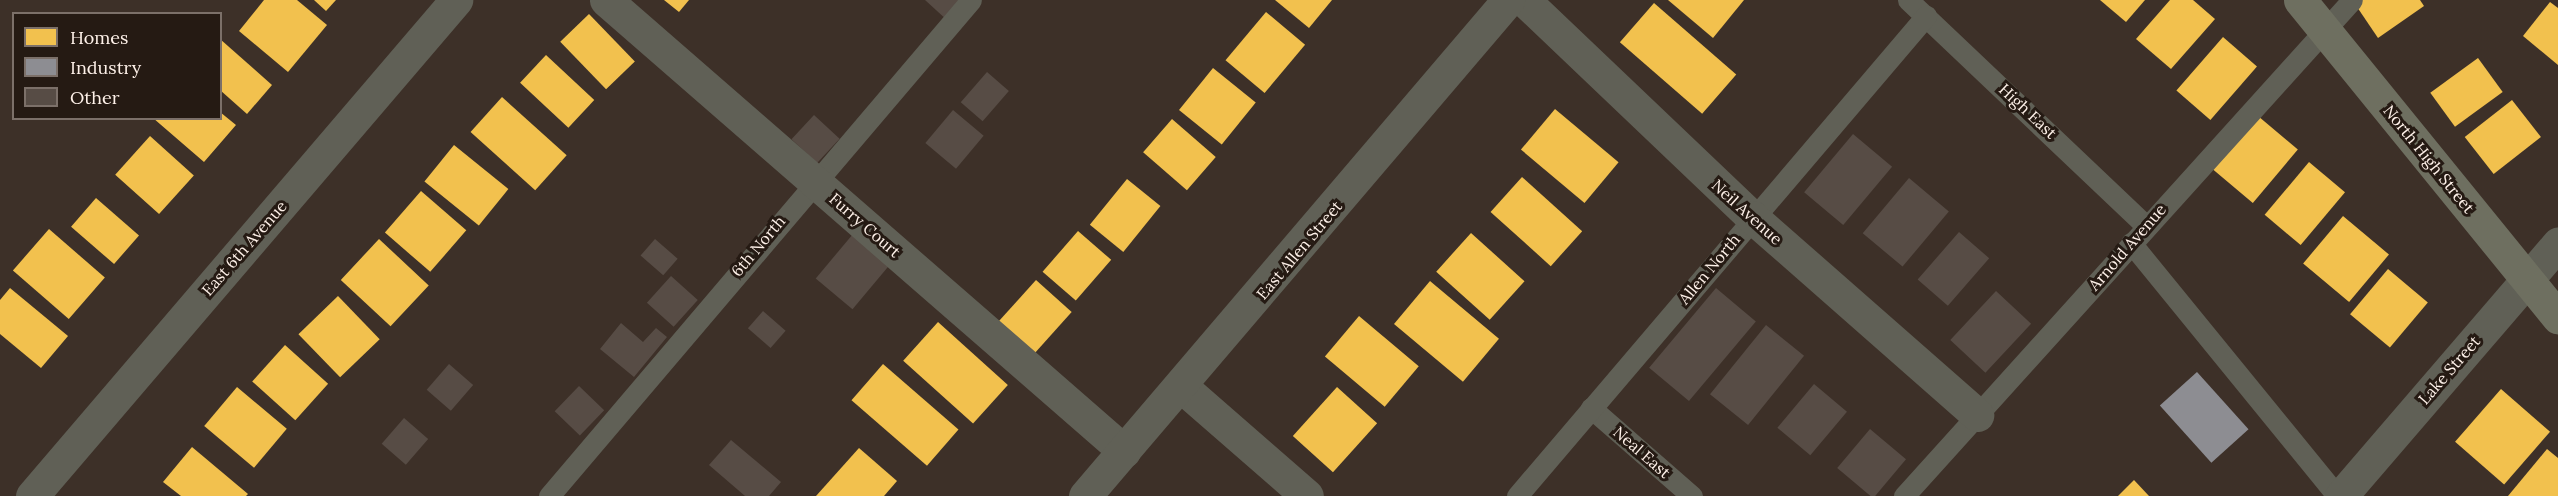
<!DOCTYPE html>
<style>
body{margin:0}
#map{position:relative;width:2558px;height:496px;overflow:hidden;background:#3d3028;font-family:Lora,serif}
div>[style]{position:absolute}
.homes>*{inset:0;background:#f2c14e;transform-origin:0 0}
.industry>*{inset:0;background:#8d8d92;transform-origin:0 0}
.building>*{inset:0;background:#574c45;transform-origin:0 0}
.service>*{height:21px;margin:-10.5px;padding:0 10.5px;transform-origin:10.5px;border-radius:10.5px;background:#606056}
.minor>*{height:33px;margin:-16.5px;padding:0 16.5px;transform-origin:16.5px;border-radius:16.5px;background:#606056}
.tertiary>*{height:33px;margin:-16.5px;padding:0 16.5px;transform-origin:16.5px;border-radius:16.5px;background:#606056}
.trunk>*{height:33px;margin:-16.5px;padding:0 16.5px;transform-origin:16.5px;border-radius:16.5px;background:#6e6f60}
span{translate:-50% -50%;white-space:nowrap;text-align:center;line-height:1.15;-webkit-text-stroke:6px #251a13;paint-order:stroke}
.street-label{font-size:16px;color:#fef1e9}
.legend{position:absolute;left:12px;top:12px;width:210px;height:108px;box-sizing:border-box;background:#251a13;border:2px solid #7c7069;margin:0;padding:8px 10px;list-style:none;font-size:18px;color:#fef1e9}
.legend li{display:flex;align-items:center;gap:12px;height:30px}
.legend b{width:30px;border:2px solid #7c7069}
</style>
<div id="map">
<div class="homes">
<div style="clip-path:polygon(264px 0,297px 0,327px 25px,288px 72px,239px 31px)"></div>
<div style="clip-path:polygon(314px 0,336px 0,326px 11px)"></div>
<div style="clip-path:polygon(664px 0,689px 0,679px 12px)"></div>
<div style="clip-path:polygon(1275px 0,1332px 0,1309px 28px)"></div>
<div style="clip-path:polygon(1668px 0,1744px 0,1713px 38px)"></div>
<div style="clip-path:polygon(2100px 0,2145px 0,2126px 22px)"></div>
<div style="clip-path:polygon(2170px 0,2193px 0,2215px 19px,2171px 69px,2136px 39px)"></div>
<div style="clip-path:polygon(2360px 0,2420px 0,2424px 6px,2378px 38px,2355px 4px)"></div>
<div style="clip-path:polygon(2550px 2px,2558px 8px,2558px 65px,2523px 36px)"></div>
<div style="left:1654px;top:3px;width:109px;height:52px;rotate:41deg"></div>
<div style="left:1266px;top:12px;width:51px;height:63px;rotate:40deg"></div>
<div style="left:589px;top:14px;width:66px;height:40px;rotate:46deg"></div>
<div style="left:2223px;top:37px;width:45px;height:71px;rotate:41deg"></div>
<div style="clip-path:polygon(220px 39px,272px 85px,247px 114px,220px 90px)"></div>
<div style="left:546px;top:55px;width:66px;height:38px;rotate:43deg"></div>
<div style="left:2478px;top:58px;width:42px;height:59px;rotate:54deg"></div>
<div style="left:1213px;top:68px;width:55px;height:54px;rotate:39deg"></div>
<div style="left:502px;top:97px;width:87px;height:47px;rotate:42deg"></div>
<div style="left:2512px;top:100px;width:47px;height:60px;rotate:52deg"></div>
<div style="left:1555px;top:109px;width:83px;height:53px;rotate:40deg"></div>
<div style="clip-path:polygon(220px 112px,236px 125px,204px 162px,153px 118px,220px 118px)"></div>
<div style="left:2258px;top:116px;width:52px;height:70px;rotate:40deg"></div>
<div style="left:1172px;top:119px;width:58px;height:44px;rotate:41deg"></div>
<div style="left:150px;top:136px;width:59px;height:52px;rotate:42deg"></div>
<div style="left:454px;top:145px;width:70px;height:47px;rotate:39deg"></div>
<div style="left:2309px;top:162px;width:47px;height:69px;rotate:40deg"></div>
<div style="left:1522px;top:177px;width:81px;height:47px;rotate:42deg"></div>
<div style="left:1127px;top:179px;width:43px;height:59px;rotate:39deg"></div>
<div style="left:421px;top:191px;width:60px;height:55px;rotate:41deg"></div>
<div style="left:96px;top:198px;width:57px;height:38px;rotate:41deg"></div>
<div style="left:2343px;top:216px;width:60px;height:62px;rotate:40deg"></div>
<div style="left:49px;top:229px;width:74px;height:55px;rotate:41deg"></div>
<div style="left:1078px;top:231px;width:44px;height:54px;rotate:41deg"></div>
<div style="left:1471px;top:233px;width:72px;height:52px;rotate:42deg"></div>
<div style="left:379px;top:239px;width:68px;height:56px;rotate:43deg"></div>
<div style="left:2388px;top:269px;width:52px;height:59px;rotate:40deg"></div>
<div style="left:1036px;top:280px;width:48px;height:58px;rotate:42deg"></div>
<div style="left:1430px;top:281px;width:90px;height:56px;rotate:40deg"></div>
<div style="clip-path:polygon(10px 288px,68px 336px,41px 368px,0 334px,0 300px)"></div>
<div style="left:338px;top:296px;width:60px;height:55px;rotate:46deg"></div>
<div style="left:1359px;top:316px;width:78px;height:53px;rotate:40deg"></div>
<div style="left:938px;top:322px;width:94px;height:52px;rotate:42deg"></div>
<div style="left:285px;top:345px;width:58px;height:49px;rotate:42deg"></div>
<div style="left:883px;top:364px;width:100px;height:48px;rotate:41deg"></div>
<div style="left:237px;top:387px;width:65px;height:51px;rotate:40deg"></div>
<div style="left:1337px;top:387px;width:54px;height:66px;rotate:42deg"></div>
<div style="left:2501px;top:389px;width:65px;height:70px;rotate:41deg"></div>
<div style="clip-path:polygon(192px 447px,248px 494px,246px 496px,181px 496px,163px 482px)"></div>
<div style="clip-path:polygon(859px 448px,897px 481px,884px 496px,816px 496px)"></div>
<div style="clip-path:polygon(2547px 449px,2558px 458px,2558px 496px,2508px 496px)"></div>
<div style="clip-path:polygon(2134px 480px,2149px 496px,2118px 496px)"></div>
</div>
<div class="industry">
<div style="left:2197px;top:372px;width:77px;height:50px;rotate:48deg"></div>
</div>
<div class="building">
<div style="clip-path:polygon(925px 0,967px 0,948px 21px)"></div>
<div style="left:987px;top:72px;width:29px;height:40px;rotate:41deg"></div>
<div style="left:953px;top:110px;width:40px;height:43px;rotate:40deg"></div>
<div style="left:814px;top:115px;width:35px;height:33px;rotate:43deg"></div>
<div style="left:1853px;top:134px;width:51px;height:76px;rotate:40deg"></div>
<div style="left:1909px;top:178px;width:52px;height:72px;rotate:40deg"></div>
<div style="left:1959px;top:232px;width:40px;height:63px;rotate:41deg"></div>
<div style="left:853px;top:234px;width:48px;height:58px;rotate:40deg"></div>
<div style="left:655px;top:239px;width:30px;height:22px;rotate:41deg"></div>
<div style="left:671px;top:276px;width:36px;height:36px;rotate:42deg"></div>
<div style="left:1716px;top:288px;width:52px;height:104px;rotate:40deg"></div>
<div style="left:1996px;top:291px;width:48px;height:67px;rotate:43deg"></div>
<div style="left:763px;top:311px;width:30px;height:23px;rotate:41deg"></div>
<div style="clip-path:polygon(621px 323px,643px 342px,656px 328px,667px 337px,634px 377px,600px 349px)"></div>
<div style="left:1766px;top:325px;width:49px;height:89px;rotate:39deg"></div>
<div style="left:449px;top:364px;width:32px;height:34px;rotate:41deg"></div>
<div style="left:1814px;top:384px;width:43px;height:57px;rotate:40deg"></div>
<div style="left:579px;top:386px;width:35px;height:35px;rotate:44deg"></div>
<div style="left:404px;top:418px;width:32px;height:34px;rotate:41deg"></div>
<div style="left:1870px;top:429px;width:47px;height:51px;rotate:40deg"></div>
<div style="clip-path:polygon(731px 440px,781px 482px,769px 496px,745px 496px,709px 465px)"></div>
</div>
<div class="service">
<div style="left:1908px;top:0;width:327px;rotate:43.5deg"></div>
<div style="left:2131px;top:243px;width:326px;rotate:50.8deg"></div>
<div style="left:1591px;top:408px;width:134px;rotate:41.1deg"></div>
<div style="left:549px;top:496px;width:651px;rotate:-49.61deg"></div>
<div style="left:1517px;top:496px;width:631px;rotate:-49.57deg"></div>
<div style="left:1904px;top:496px;width:668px;rotate:-47.91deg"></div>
</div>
<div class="minor">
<div style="left:606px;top:0;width:687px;rotate:41.04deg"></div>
<div style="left:1524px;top:0;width:315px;rotate:43.6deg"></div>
<div style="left:1752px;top:217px;width:300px;rotate:41.3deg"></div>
<div style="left:1181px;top:386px;width:167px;rotate:41.1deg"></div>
<div style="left:1085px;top:496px;width:652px;rotate:-49.54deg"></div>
<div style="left:2341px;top:496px;width:333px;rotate:-49.3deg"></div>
</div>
<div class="tertiary">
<div style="left:32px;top:496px;width:653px;rotate:-49.47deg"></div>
</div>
<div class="trunk">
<div style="left:2300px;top:0;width:409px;rotate:50.9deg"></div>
</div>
<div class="street-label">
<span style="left:2028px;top:111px;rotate:43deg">High East</span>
<span style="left:2429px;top:159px;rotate:51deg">North High Street</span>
<span style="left:1747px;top:212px;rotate:42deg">Neil Avenue</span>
<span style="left:865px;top:225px;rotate:41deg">Furry Court</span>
<span style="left:758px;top:246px;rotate:-50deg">6th North</span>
<span style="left:2127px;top:247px;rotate:-49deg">Arnold Avenue</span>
<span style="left:244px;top:248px;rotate:-49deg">East 6th Avenue</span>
<span style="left:1299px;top:250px;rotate:-50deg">East Allen Street</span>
<span style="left:1709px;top:269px;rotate:-50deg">Allen North</span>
<span style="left:2449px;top:370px;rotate:-49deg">Lake Street</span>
<span style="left:1642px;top:452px;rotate:41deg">Neal East</span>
</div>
<ul class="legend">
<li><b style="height:16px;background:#f2c14e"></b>Homes</li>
<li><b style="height:16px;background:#8d8d92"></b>Industry</li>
<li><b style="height:16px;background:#574c45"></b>Other</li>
</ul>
</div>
